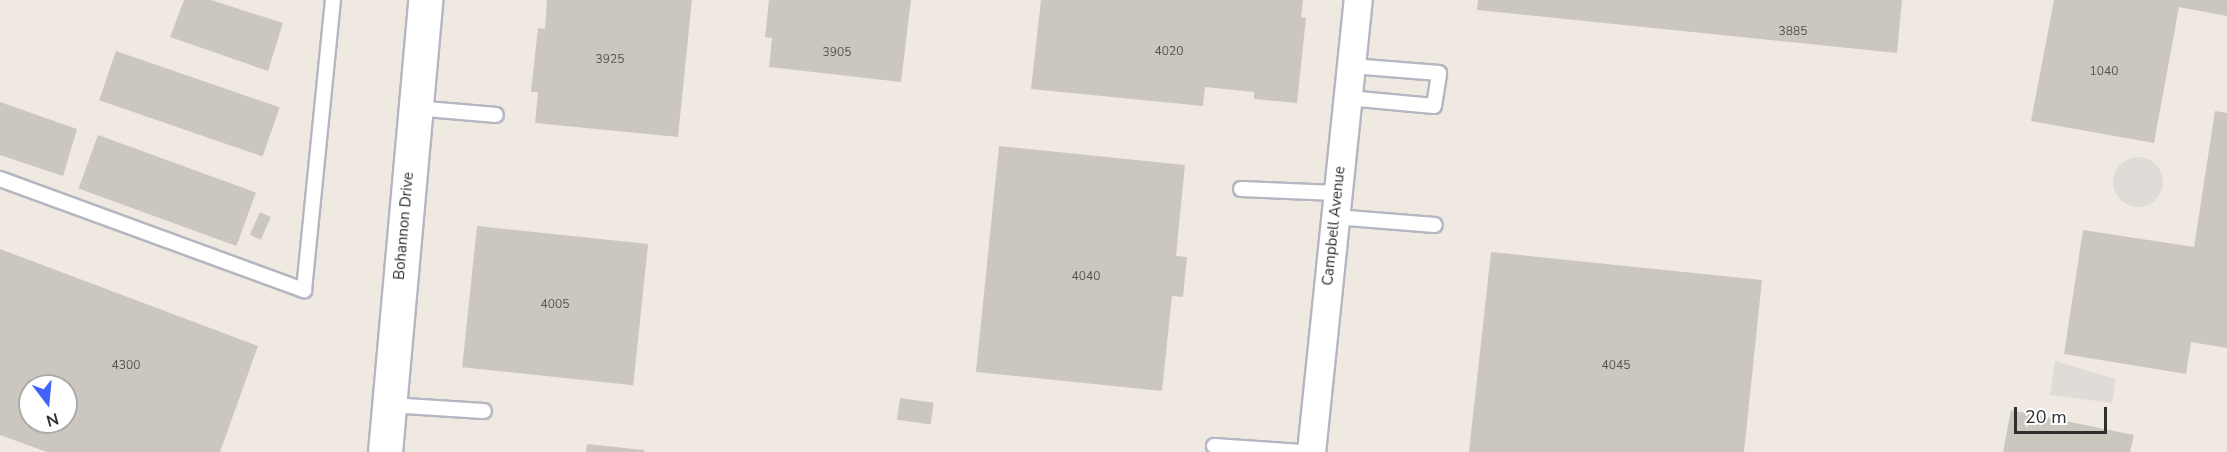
<!DOCTYPE html>
<style>
body{margin:0}
#map{position:relative;width:2227px;height:452px;overflow:hidden;background:#efe9e1;font-family:"Nunito Sans",sans-serif}
div>[style]{position:absolute}
.plaza>*{inset:0;background:#dfdcd8}
.round{border-radius:50%}
.building>*{inset:0;background:#cbc7bf;transform-origin:0 0}
.roads{filter:drop-shadow(2px 0 #b4b7c1) drop-shadow(-2px 0 #b4b7c1) drop-shadow(0 2px #b4b7c1) drop-shadow(0 -2px #b4b7c1)}
.lane>*{height:14px;margin:-7px;padding:0 7px;transform-origin:7px;border-radius:7px;background:#fff}
.street>*{height:27px;margin:-13.5px;padding:0 13.5px;transform-origin:13.5px;border-radius:13.5px;background:#fff}
.secondary>*{height:33px;margin:-16.5px;padding:0 16.5px;transform-origin:16.5px;border-radius:16.5px;background:#fff}
span{translate:-50% -50%;white-space:nowrap;text-align:center;line-height:1.15;-webkit-text-stroke:4.5px #fff;paint-order:stroke}
.number-label{font-size:12px;color:#555452}
.number-label span{-webkit-text-stroke-width:0}
.street-label{font-size:15px;color:#2e2e2e}
.north{position:absolute;left:18px;top:374px;width:60px;height:60px;box-sizing:border-box;background:#fff;border:2px solid #ababab;border-radius:50%;rotate:164deg;font-size:16px;font-weight:700;line-height:24px;text-align:center;color:#2e2e2e}
.north::after{content:'';display:block;margin:auto;width:21px;height:27px;background:#4264fb;clip-path:polygon(50% 0,100% 100%,50% 72%,0 100%)}
.scale{position:absolute;left:2014px;top:407px;width:93px;height:27px;box-sizing:border-box;border:3px solid #2e2e2e;border-top:0;padding-left:8px;font-size:18px;line-height:21px;white-space:nowrap;color:#2e2e2e;-webkit-text-stroke:4px #fff;paint-order:stroke}
</style>
<div id="map">
<div class="plaza">
<div class="round" style="left:2113px;top:157px;width:50px;height:50px"></div>
<div style="clip-path:polygon(2055px 361px,2116px 379px,2112px 403px,2050px 395px)"></div>
</div>
<div class="building">
<div style="clip-path:polygon(184px 0,211px 0,283px 23px,268px 71px,170px 37px)"></div>
<div style="clip-path:polygon(547px 0,692px 0,678px 137px,535px 123px,538px 92px,531px 92px,538px 28px,545px 29px)"></div>
<div style="clip-path:polygon(769px 0,911px 0,901px 82px,769px 67px,772px 38px,765px 37px)"></div>
<div style="clip-path:polygon(1041px 0,1303px 0,1301px 17px,1306px 18px,1297px 103px,1254px 99px,1254px 92px,1205px 87px,1203px 106px,1031px 89px)"></div>
<div style="clip-path:polygon(1478px 0,1902px 0,1897px 53px,1477px 10px)"></div>
<div style="clip-path:polygon(2054px 0,2227px 0,2227px 16px,2179px 7px,2154px 143px,2031px 121px)"></div>
<div style="left:116px;top:51px;width:173px;height:52px;rotate:19deg"></div>
<div style="clip-path:polygon(0 102px,77px 129px,63px 176px,0 155px)"></div>
<div style="clip-path:polygon(2215px 111px,2227px 113px,2227px 348px,2191px 342px,2186px 374px,2064px 354px,2083px 230px,2194px 247px)"></div>
<div style="left:98px;top:135px;width:168px;height:57px;rotate:20deg"></div>
<div style="clip-path:polygon(999px 146px,1185px 165px,1176px 256px,1187px 257px,1183px 297px,1172px 296px,1162px 391px,976px 372px)"></div>
<div style="left:260px;top:212px;width:12px;height:25px;rotate:24deg"></div>
<div style="left:477px;top:226px;width:172px;height:142px;rotate:6deg"></div>
<div style="clip-path:polygon(evenodd,0 249px,258px 346px,220px 452px,47px 452px,0 435px,0 249px,30px 386px,66px 386px,66px 422px,30px 422px,30px 386px)"></div>
<div style="clip-path:polygon(1491px 252px,1762px 280px,1744px 452px,1469px 452px)"></div>
<div style="left:900px;top:398px;width:34px;height:22px;rotate:8deg"></div>
<div style="clip-path:polygon(2011px 410px,2134px 435px,2130px 452px,2003px 452px)"></div>
<div style="clip-path:polygon(587px 444px,644px 450px,644px 452px,586px 452px)"></div>
</div>
<div class="roads">
<div class="lane">
<div style="left:1348px;top:98px;width:86px;rotate:5.3deg"></div>
<div style="left:1434px;top:106px;width:33px;rotate:-81deg"></div>
<div style="left:1439px;top:73px;width:88px;rotate:-175.5deg"></div>
<div style="left:415px;top:108px;width:81px;rotate:4.9deg"></div>
<div style="left:0;top:179px;width:324px;rotate:20.1deg"></div>
<div style="left:304px;top:290px;width:291px;rotate:-84.3deg"></div>
<div style="left:1241px;top:189px;width:95px;rotate:2.4deg"></div>
<div style="left:1335px;top:217px;width:100px;rotate:4.6deg"></div>
<div style="left:389px;top:405px;width:95px;rotate:3.6deg"></div>
<div style="left:1214px;top:446px;width:88px;rotate:3.9deg"></div>
</div>
<div class="street">
<div style="left:1311px;top:452px;width:454px;rotate:-84.1deg"></div>
</div>
<div class="secondary">
<div style="left:385px;top:452px;width:454px;rotate:-84.9deg"></div>
</div>
</div>
<div class="number-label">
<span style="left:1793px;top:32px">3885</span>
<span style="left:1169px;top:52px">4020</span>
<span style="left:837px;top:53px">3905</span>
<span style="left:610px;top:60px">3925</span>
<span style="left:2104px;top:72px">1040</span>
<span style="left:1086px;top:277px">4040</span>
<span style="left:555px;top:305px">4005</span>
<span style="left:126px;top:366px">4300</span>
<span style="left:1616px;top:366px">4045</span>
</div>
<div class="street-label">
<span style="left:404px;top:226px;rotate:-85deg">Bohannon Drive</span>
<span style="left:1334px;top:226px;rotate:-84deg">Campbell Avenue</span>
</div>
<div class="north">N</div>
<div class="scale">20 m</div>
</div>
